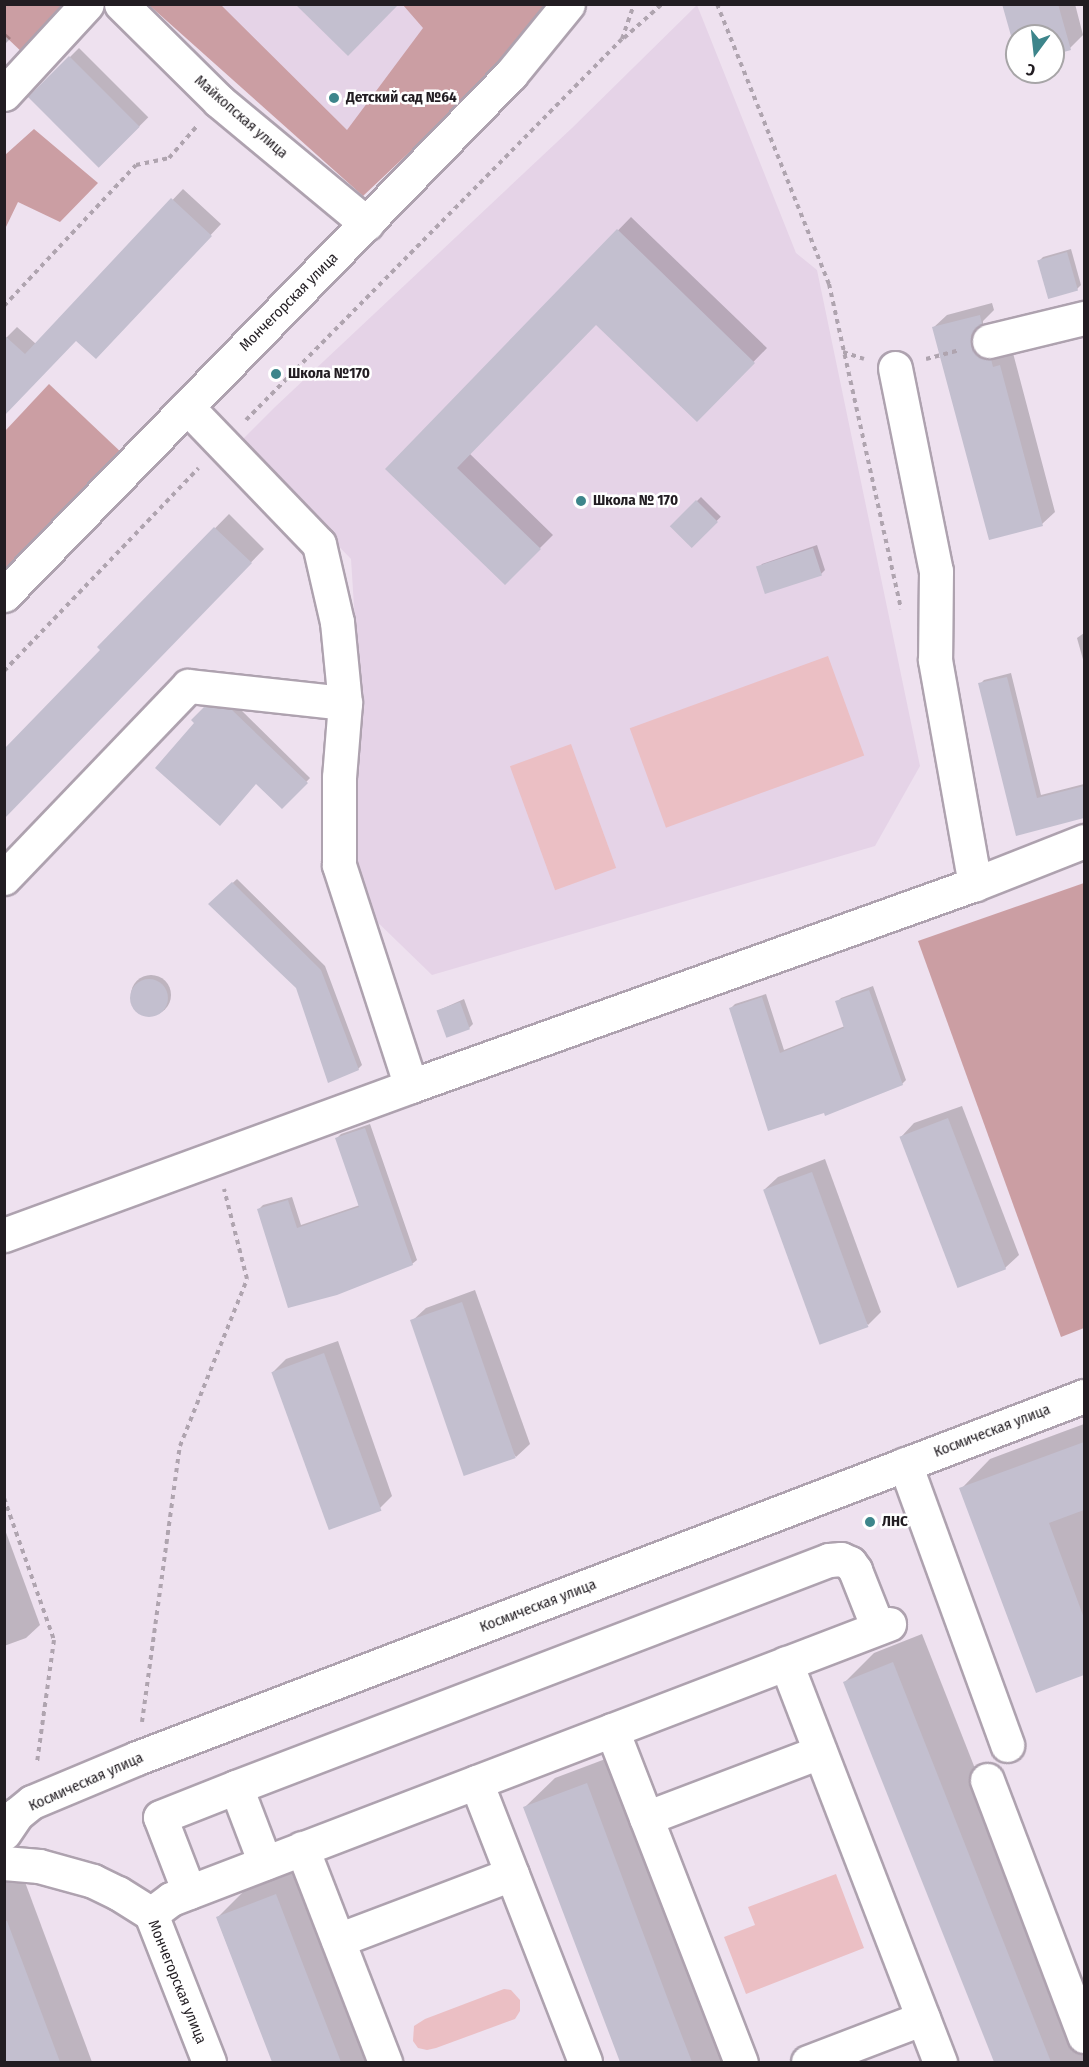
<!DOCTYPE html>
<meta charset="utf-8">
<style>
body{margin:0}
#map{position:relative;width:1089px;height:2067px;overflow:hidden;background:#eee1ef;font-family:"Fira Sans Condensed",sans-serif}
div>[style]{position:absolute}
.built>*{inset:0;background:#e5d3e7}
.green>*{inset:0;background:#ebbfc4;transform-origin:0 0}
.forest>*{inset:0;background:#cb9ea3}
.shadow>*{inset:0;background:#0003;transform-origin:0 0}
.round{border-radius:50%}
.building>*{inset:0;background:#c3bfcf;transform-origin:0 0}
.path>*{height:4px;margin-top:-2px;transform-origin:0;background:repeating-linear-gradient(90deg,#afa4af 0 4.5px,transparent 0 9px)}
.roads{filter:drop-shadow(2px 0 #aea2af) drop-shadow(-2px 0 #aea2af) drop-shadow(0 2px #aea2af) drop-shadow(0 -2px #aea2af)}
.minor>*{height:33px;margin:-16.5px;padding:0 16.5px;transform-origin:16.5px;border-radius:16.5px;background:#fff}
.dots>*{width:16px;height:16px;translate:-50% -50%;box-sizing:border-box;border:3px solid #fff;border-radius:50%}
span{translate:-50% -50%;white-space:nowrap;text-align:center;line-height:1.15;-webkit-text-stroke:5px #fff;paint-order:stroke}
.poi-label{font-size:15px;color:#221d22;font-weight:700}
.left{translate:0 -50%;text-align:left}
.street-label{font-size:15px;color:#221d22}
.frame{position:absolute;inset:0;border:6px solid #221d22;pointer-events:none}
.north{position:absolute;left:1005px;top:24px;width:60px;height:60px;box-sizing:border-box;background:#fff;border:2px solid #a7a5a7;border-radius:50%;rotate:195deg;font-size:16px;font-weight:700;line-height:24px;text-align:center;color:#221d22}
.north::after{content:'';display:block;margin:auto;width:21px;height:27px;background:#3d858b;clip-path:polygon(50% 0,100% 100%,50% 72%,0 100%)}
</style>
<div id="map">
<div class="built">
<div style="clip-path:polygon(177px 5px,479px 5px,336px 163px)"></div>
<div style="clip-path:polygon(697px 5px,796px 253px,817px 270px,920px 766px,875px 846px,432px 975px,367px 912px,346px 845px,361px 716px,351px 559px,239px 443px,275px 407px,572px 128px)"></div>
</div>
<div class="green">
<div style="left:828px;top:656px;width:106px;height:211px;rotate:70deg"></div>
<div style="left:571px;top:744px;width:132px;height:65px;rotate:70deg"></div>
<div style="clip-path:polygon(836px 1874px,864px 1948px,746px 1994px,724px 1937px,755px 1925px,748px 1907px)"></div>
<div style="clip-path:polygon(504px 1989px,511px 1990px,520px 2000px,520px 2011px,515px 2019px,436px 2048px,427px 2050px,418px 2048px,413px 2041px,414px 2026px,425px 2019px)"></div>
</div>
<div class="forest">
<div style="clip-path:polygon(4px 5px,65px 5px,26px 56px,5px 36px)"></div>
<div style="clip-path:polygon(149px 5px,221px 5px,347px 130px,423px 28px,403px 5px,544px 5px,502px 65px,363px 196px)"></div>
<div style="clip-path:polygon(34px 129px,98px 183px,60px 222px,18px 202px,5px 229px,5px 155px)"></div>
<div style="clip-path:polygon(49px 384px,124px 455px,5px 574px,5px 431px)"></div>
<div style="clip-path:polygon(1084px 883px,1084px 1328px,1061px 1337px,918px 941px)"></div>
</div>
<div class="shadow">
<div style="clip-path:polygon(1004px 4px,1075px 4px,1083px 35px,1070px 48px,1053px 53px,1053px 36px,1017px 36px,1017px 51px)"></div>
<div style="clip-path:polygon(4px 32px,11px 38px,4px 45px)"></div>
<div style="left:79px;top:48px;width:98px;height:69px;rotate:45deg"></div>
<div style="clip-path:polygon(183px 189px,221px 224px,106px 347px,76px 339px,4px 414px,4px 340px,17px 327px,36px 344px)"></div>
<div style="clip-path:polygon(631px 217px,767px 348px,697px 420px,596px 323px,469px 453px,553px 535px,505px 583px,387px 469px)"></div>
<div style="clip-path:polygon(1071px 249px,1081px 285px,1077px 289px,1039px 261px,1043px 257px)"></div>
<div style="clip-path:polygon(992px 303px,994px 310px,983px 321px,983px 332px,1003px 347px,1005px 355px,1013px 353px,1055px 512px,1042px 524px,934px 327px,947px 315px)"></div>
<div style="left:701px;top:497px;width:28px;height:42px;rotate:45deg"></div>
<div style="clip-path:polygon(229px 514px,264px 549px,4px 817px,102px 650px,99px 647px)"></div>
<div style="clip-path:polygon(817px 545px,825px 570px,821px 574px,758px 569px,762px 564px)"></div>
<div style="clip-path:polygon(1084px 633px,1084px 663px,1077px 638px)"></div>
<div style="clip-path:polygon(1011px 673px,1041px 795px,1084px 784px,1084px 816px,1017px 834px,980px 684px,984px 680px)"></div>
<div style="clip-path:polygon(210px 703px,237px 706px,310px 778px,282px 807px,193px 720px)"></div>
<div style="clip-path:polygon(237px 879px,325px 966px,362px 1065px,358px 1069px,297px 987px,210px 904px)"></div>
<div class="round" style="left:131px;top:975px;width:40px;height:40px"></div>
<div style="clip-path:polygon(873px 986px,906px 1080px,902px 1084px,826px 1114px,731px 1008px,735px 1004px,766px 994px,784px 1050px,845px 1026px,837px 1002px,841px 998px)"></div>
<div style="clip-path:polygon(464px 999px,473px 1024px,469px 1028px,437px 1011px)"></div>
<div style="clip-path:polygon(962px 1106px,1019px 1255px,1005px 1268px,901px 1137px,914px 1123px)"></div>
<div style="clip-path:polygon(370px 1124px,417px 1260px,412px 1264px,370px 1280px,259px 1209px,263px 1205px,292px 1197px,301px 1225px,360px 1205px,337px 1138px,341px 1134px)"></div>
<div style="clip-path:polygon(825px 1159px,881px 1312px,868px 1325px,764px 1190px,778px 1177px)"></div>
<div style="clip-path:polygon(475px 1290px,530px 1444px,516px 1457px,412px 1321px,426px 1308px)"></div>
<div style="clip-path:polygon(338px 1341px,392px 1496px,379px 1509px,272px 1373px,286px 1359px)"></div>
<div style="clip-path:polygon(1084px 1424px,1084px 1674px,1037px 1691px,961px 1489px,990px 1459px)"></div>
<div style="clip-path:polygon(4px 1527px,40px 1625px,26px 1638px,4px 1646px)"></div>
<div style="clip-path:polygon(922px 1634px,1084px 2045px,1084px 2062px,995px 2062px,845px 1682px,874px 1653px)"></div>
<div style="clip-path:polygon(616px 1755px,732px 2062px,621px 2062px,525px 1807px,555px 1778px)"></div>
<div style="clip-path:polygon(19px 1866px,92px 2062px,4px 2062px,4px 1872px)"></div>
<div style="clip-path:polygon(305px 1866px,381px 2062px,273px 2062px,217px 1918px,247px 1888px)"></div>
</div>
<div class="building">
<div style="clip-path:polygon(295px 4px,399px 4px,348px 56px)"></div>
<div style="clip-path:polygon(1002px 4px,1058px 4px,1071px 50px,1053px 55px,1053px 36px,1017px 36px,1017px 57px)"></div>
<div style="left:69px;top:56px;width:100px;height:58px;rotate:45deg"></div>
<div style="clip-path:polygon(171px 198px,212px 236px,96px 359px,76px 341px,4px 416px,4px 335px,25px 354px)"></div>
<div style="clip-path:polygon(617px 229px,755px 363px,697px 422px,596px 325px,457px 468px,541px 549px,505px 585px,385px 469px)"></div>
<div style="left:1067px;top:252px;width:40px;height:31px;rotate:74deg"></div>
<div style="clip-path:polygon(980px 315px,982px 324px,971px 335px,971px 346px,976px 354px,991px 359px,993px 367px,1000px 365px,1043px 526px,989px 540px,932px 327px)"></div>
<div style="left:696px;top:500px;width:31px;height:37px;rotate:45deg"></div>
<div style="clip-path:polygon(214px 527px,252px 563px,4px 819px,4px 749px,100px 650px,97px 647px)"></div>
<div style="left:813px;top:548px;width:29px;height:60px;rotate:72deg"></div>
<div style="clip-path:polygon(1007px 677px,1037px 798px,1084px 786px,1084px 818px,1016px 836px,978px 683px)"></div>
<div style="clip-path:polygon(204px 707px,232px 710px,308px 783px,282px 809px,256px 784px,220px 826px,155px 768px,194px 723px,191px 720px)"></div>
<div style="clip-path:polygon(232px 882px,321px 970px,359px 1070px,328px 1083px,296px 988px,208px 904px)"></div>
<div class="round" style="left:130px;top:979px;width:38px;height:38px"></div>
<div style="clip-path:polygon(869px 990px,903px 1085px,825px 1116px,824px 1113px,768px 1131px,729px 1008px,762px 997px,780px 1053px,844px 1028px,835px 1001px)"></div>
<div style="left:460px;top:1002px;width:29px;height:25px;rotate:70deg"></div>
<div style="left:948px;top:1118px;width:162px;height:52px;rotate:69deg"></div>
<div style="clip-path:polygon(365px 1128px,413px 1265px,337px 1295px,288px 1308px,257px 1209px,288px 1200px,297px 1228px,359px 1207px,335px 1138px)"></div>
<div style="left:812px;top:1172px;width:165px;height:52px;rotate:70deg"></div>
<div style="left:462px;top:1302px;width:165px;height:55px;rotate:71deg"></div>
<div style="left:324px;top:1353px;width:168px;height:56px;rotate:70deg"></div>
<div style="clip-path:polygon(1084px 1442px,1084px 1510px,1049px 1523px,1084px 1618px,1084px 1675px,1036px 1693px,959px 1488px)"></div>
<div style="clip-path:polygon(893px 1662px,1051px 2062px,994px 2062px,872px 1756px,843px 1682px)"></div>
<div style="clip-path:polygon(587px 1783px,670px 2005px,692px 2062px,620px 2062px,523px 1807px)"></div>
<div style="clip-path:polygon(276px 1894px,306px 1972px,341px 2062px,272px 2062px,216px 1917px)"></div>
<div style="clip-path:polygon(4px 1921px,7px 1921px,60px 2062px,4px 2062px)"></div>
</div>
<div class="path">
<div style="left:717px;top:4px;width:302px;rotate:68.2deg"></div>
<div style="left:829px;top:284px;width:333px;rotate:77.5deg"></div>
<div style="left:624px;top:38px;width:51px;rotate:-41.8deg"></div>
<div style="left:4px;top:306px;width:193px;rotate:-46.9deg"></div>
<div style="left:136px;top:165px;width:34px;rotate:-12deg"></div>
<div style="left:169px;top:158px;width:43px;rotate:-48.8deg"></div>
<div style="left:843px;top:352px;width:22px;rotate:18deg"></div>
<div style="left:926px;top:359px;width:34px;rotate:-15deg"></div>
<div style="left:246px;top:420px;width:535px;rotate:-45.38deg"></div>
<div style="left:622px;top:39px;width:37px;rotate:-71deg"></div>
<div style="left:4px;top:671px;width:281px;rotate:-46.2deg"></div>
<div style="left:4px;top:1498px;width:151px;rotate:70.6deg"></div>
<div style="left:54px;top:1640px;width:124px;rotate:97.9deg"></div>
<div style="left:142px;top:1722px;width:279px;rotate:-82.2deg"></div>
<div style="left:180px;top:1446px;width:180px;rotate:-68.1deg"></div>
<div style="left:247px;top:1279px;width:93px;rotate:-104.3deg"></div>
</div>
<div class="roads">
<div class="minor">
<div style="left:121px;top:4px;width:138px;rotate:44.7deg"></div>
<div style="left:219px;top:101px;width:192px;rotate:39.7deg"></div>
<div style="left:4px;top:94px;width:122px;rotate:-47.3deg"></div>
<div style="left:989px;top:341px;width:98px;rotate:-13.6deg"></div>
<div style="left:895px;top:368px;width:207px;rotate:78.6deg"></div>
<div style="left:936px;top:571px;width:89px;rotate:90.6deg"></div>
<div style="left:935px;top:660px;width:228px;rotate:79.9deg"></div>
<div style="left:187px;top:407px;width:190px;rotate:46.1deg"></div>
<div style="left:319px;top:544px;width:80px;rotate:77deg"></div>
<div style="left:337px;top:622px;width:81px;rotate:84.4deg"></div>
<div style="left:345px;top:703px;width:74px;rotate:94.6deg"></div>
<div style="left:339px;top:777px;width:88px;rotate:90deg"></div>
<div style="left:339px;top:865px;width:232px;rotate:72deg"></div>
<div style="left:4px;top:595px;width:727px;rotate:-45.78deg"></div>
<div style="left:511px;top:74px;width:90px;rotate:-50.8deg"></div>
<div style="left:4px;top:878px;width:266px;rotate:-46.2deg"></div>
<div style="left:188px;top:686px;width:158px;rotate:6.2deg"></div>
<div style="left:4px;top:1235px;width:433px;rotate:-20.1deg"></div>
<div style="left:411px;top:1086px;width:599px;rotate:-19.71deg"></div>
<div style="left:975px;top:884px;width:117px;rotate:-21.5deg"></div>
<div style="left:905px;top:1464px;width:299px;rotate:70deg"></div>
<div style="left:786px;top:1663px;width:428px;rotate:68.9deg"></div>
<div style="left:612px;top:1730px;width:356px;rotate:68.8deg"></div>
<div style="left:987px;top:1780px;width:274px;rotate:69.2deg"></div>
<div style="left:476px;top:1782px;width:300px;rotate:68.7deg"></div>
<div style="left:236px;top:1787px;width:81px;rotate:69.1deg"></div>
<div style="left:646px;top:1818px;width:186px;rotate:-20.8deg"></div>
<div style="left:4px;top:1833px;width:23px;rotate:-56deg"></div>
<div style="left:17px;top:1814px;width:19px;rotate:-39deg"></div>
<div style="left:32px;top:1802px;width:114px;rotate:-22.7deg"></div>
<div style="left:137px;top:1758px;width:1014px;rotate:-20.92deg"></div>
<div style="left:302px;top:1848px;width:230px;rotate:68.8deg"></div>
<div style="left:4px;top:1863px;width:35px;rotate:5deg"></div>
<div style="left:39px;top:1866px;width:56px;rotate:15.5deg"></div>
<div style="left:93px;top:1881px;width:28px;rotate:26deg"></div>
<div style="left:118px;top:1893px;width:39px;rotate:32deg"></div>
<div style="left:151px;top:1914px;width:159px;rotate:68.6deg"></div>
<div style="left:189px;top:1892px;width:80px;rotate:-111.1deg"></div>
<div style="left:160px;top:1817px;width:82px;rotate:-21.5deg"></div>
<div style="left:236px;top:1787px;width:635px;rotate:-20.95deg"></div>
<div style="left:829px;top:1560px;width:12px;rotate:-5deg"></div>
<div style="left:841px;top:1559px;width:10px;rotate:24deg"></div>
<div style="left:850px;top:1563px;width:9px;rotate:54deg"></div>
<div style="left:855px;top:1570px;width:62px;rotate:68.4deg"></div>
<div style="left:151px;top:1914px;width:25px;rotate:-37deg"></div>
<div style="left:171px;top:1899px;width:769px;rotate:-20.96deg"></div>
<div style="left:338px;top:1940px;width:186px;rotate:-20.8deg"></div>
<div style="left:808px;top:2062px;width:123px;rotate:-20.9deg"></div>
</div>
</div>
<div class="dots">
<div style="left:334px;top:98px;background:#3d858b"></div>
<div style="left:276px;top:374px;background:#3d858b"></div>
<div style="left:581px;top:501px;background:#3d858b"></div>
<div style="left:870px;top:1522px;background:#3d858b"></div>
</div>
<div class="poi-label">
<span class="left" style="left:346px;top:98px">Детский сад №64</span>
<span class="left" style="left:288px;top:374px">Школа №170</span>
<span class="left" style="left:593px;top:501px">Школа № 170</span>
<span class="left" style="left:882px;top:1522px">ЛНС</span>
</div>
<div class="street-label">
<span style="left:241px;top:117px;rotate:41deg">Майкопская улица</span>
<span style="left:289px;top:302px;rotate:-45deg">Мончегорская улица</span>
<span style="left:992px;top:1431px;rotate:-21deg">Космическая улица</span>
<span style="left:538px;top:1606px;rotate:-21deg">Космическая улица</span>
<span style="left:86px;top:1782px;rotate:-24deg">Космическая улица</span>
<span style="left:177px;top:1982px;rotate:68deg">Мончегорская улица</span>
</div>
<div class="frame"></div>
<div class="north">С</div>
</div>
